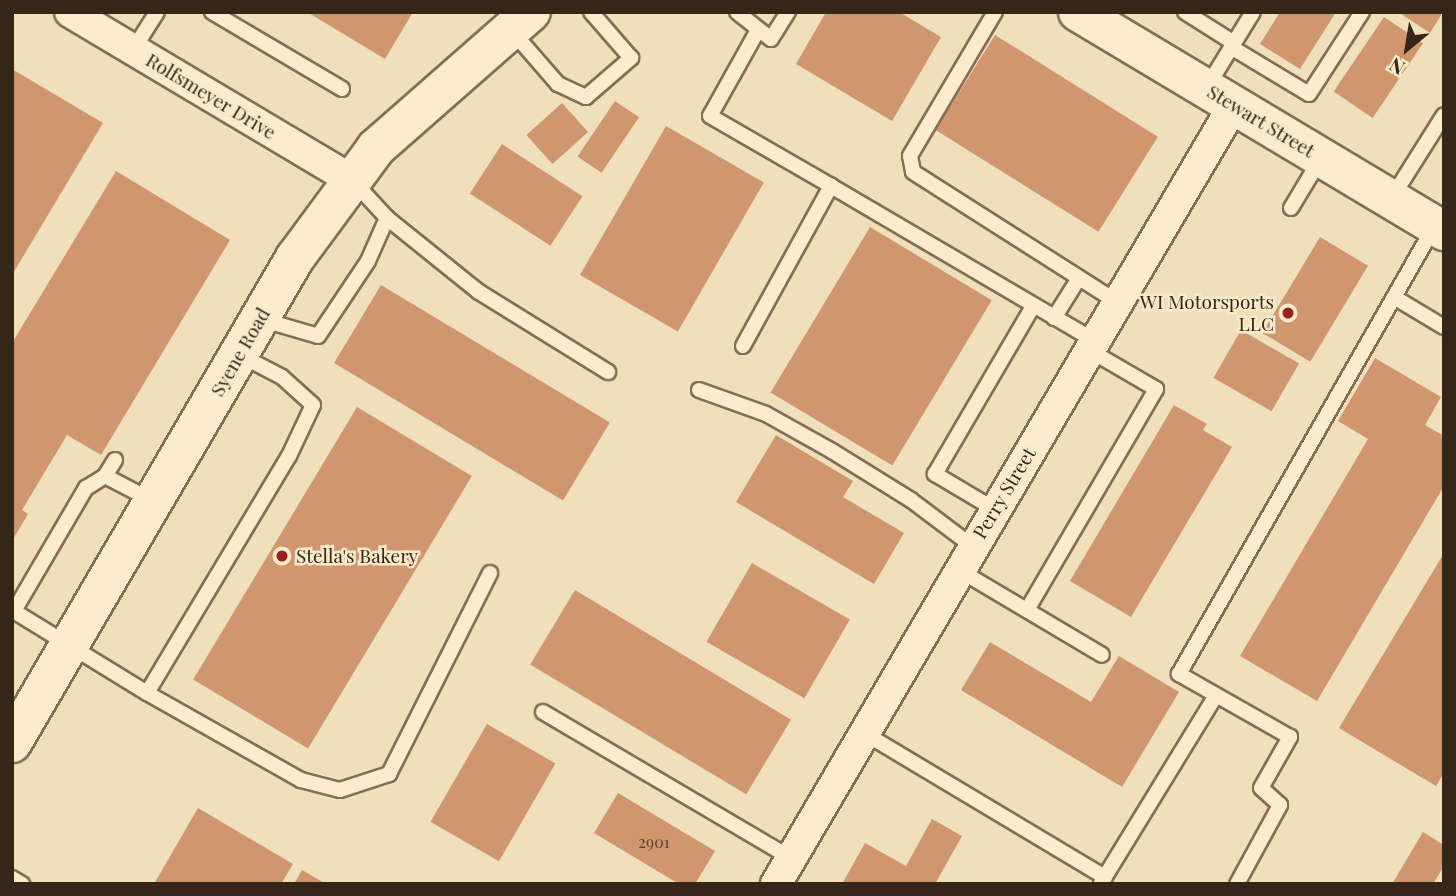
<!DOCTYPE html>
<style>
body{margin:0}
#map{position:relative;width:1456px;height:896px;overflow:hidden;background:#efdfba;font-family:"Playfair Display",serif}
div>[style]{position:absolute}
.building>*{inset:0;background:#d0966e;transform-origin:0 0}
.roads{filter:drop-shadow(2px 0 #866e54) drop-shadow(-2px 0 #866e54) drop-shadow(0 2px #866e54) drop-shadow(0 -2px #866e54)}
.lane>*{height:14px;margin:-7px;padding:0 7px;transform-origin:7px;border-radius:7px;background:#faeccd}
.street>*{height:30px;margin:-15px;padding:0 15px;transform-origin:15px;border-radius:15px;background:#faeccd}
.secondary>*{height:38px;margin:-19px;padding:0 19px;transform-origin:19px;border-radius:19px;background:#faeccd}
.dots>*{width:19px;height:19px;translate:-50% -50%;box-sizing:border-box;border:4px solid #f7e9ca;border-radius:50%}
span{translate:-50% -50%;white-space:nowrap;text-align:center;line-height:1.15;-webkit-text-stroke:5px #f7e9ca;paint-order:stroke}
.number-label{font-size:16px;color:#5c422f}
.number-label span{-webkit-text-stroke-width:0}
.street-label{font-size:19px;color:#35261a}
.poi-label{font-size:19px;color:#35261a}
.right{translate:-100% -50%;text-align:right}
.left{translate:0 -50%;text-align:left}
.frame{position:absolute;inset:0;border:14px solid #35261a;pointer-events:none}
.north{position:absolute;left:1372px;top:14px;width:70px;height:70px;-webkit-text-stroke:5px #f7e9ca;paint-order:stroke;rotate:210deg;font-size:19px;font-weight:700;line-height:28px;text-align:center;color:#35261a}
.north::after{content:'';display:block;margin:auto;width:24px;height:32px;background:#35261a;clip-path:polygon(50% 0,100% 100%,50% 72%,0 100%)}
</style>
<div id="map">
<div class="building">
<div style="clip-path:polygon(307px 12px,413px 12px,385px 59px)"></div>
<div style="clip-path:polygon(826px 12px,899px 12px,941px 37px,892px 121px,796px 64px)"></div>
<div style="clip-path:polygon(1280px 12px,1336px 12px,1300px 69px,1260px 44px)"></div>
<div style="clip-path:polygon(1398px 12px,1443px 12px,1430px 33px)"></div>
<div style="left:1384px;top:17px;width:47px;height:90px;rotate:34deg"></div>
<div style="left:995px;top:35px;width:192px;height:112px;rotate:32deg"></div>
<div style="clip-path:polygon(12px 69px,103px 123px,12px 275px)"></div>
<div style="left:615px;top:101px;width:29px;height:67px;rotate:34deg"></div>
<div style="left:562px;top:103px;width:39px;height:48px;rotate:48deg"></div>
<div style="left:666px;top:126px;width:113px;height:172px;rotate:30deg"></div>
<div style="left:502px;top:144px;width:96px;height:59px;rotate:33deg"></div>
<div style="clip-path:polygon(116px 171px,230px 240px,101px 455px,67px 435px,22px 510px,28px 514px,12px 541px,12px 343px)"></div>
<div style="left:870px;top:227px;width:142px;height:193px;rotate:31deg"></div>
<div style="left:1320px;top:237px;width:56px;height:112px;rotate:31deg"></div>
<div style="left:381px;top:285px;width:267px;height:91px;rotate:31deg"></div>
<div style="left:1241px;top:330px;width:67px;height:55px;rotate:30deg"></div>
<div style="clip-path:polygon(1375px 358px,1441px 397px,1425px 425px,1444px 436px,1444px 486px,1317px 701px,1240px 656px,1368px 439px,1338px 421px)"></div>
<div style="clip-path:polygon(1174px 405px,1207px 424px,1203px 430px,1232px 447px,1131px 617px,1070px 581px)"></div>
<div style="left:357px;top:407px;width:134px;height:318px;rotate:31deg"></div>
<div style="clip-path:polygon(776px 435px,853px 481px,843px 497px,904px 533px,874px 584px,736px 502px)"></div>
<div style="clip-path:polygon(1444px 553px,1444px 773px,1436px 786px,1339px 728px)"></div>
<div style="left:752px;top:563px;width:113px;height:91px;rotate:30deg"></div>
<div style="left:575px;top:590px;width:252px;height:87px;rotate:31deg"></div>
<div style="clip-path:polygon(990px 642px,1091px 702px,1119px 656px,1179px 692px,1122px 787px,961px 690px)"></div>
<div style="left:487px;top:724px;width:79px;height:113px;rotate:30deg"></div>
<div style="clip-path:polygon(618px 793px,715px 851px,695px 884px,679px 884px,594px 833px)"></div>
<div style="clip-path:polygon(198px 808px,293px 864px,281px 884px,154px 884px)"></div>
<div style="clip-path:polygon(932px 819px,962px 836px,935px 884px,842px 884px,865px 843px,906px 866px)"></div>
<div style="clip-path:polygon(1423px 832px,1444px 845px,1444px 866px,1433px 884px,1392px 884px)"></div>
<div style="clip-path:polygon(302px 870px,326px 884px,294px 884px)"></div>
</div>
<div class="roads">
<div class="lane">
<div style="left:212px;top:12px;width:151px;rotate:30.6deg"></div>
<div style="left:737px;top:12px;width:43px;rotate:38.5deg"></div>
<div style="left:771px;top:39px;width:32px;rotate:-58deg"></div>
<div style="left:995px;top:12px;width:167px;rotate:120.6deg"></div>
<div style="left:910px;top:156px;width:16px;rotate:79deg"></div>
<div style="left:913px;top:172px;width:242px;rotate:32.5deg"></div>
<div style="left:1185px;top:12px;width:58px;rotate:32.3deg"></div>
<div style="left:511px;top:30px;width:72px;rotate:49deg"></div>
<div style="left:558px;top:84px;width:31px;rotate:25deg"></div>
<div style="left:586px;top:97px;width:60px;rotate:-40.9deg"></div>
<div style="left:631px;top:58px;width:61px;rotate:-131deg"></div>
<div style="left:758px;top:30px;width:98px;rotate:119.2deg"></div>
<div style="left:710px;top:116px;width:140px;rotate:30deg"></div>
<div style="left:1231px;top:47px;width:91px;rotate:31.1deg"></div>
<div style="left:1309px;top:94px;width:98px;rotate:-57.1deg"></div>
<div style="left:133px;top:50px;width:45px;rotate:-57.7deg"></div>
<div style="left:1207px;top:87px;width:88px;rotate:-58.5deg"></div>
<div style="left:353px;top:181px;width:50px;rotate:47.4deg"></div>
<div style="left:387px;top:218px;width:118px;rotate:38.8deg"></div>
<div style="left:479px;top:292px;width:152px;rotate:31.8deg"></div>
<div style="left:1391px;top:199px;width:99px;rotate:-57.8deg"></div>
<div style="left:1291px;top:208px;width:58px;rotate:-59deg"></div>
<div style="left:1394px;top:297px;width:58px;rotate:31deg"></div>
<div style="left:1054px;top:318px;width:47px;rotate:-58deg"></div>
<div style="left:260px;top:319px;width:60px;rotate:16.3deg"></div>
<div style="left:318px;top:336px;width:90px;rotate:-56.3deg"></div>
<div style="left:368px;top:261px;width:47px;rotate:-66.2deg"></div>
<div style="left:743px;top:346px;width:183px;rotate:-61.2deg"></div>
<div style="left:831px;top:186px;width:305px;rotate:30.4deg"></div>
<div style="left:699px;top:390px;width:71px;rotate:19.7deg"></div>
<div style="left:766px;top:414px;width:76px;rotate:29.3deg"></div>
<div style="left:832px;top:451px;width:93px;rotate:31.8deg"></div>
<div style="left:911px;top:500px;width:76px;rotate:37deg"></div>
<div style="left:115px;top:460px;width:19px;rotate:122deg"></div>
<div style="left:105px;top:476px;width:54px;rotate:27.5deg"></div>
<div style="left:994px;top:509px;width:69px;rotate:-149.3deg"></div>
<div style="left:935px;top:474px;width:194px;rotate:-59.7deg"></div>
<div style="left:959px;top:570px;width:166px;rotate:30.7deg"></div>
<div style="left:12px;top:610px;width:158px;rotate:31.6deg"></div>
<div style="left:147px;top:693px;width:276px;rotate:-59.1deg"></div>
<div style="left:289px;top:456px;width:56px;rotate:-64.8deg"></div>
<div style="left:313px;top:405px;width:42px;rotate:-137.9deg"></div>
<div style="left:282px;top:377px;width:47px;rotate:-152.4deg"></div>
<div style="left:1027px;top:610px;width:256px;rotate:-59.7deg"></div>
<div style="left:1156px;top:389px;width:78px;rotate:-149.8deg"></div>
<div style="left:14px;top:611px;width:143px;rotate:-59.7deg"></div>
<div style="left:86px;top:488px;width:22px;rotate:-32deg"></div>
<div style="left:147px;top:693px;width:177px;rotate:29.5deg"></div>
<div style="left:301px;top:780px;width:40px;rotate:14.4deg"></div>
<div style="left:340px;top:790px;width:52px;rotate:-18.1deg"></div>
<div style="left:389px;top:774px;width:225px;rotate:-63.3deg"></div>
<div style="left:543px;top:712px;width:288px;rotate:30.5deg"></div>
<div style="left:864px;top:733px;width:281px;rotate:30.9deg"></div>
<div style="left:12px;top:878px;width:12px;rotate:31deg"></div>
<div style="left:1101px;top:883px;width:220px;rotate:-58.5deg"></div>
<div style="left:1237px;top:884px;width:90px;rotate:-61.4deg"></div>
<div style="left:1280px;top:805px;width:25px;rotate:-138deg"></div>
<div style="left:1261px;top:788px;width:59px;rotate:-60.4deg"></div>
<div style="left:1290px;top:737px;width:128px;rotate:-150.4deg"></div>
<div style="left:1179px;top:674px;width:515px;rotate:-60.3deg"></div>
</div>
<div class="street">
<div style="left:70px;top:12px;width:328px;rotate:30.8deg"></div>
<div style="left:776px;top:884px;width:904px;rotate:-59.55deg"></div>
</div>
<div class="secondary">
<div style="left:1078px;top:12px;width:427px;rotate:30.9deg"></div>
<div style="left:12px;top:743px;width:562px;rotate:-59.74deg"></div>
<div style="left:295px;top:258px;width:137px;rotate:-53.6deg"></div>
<div style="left:376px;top:148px;width:206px;rotate:-41.3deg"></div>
</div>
</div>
<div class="dots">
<div style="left:1288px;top:313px;background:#982123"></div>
<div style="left:282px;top:556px;background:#982123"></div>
</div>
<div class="number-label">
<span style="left:654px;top:842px">2901</span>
</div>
<div class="street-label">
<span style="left:211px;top:96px;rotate:31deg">Rolfsmeyer Drive</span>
<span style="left:1261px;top:121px;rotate:31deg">Stewart Street</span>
<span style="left:240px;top:352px;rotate:-60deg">Syene Road</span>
<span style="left:1004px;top:493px;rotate:-59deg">Perry Street</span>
</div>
<div class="poi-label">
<span class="right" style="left:1274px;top:313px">WI Motorsports<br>LLC</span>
<span class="left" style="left:296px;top:556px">Stella's Bakery</span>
</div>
<div class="frame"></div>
<div class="north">N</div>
</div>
